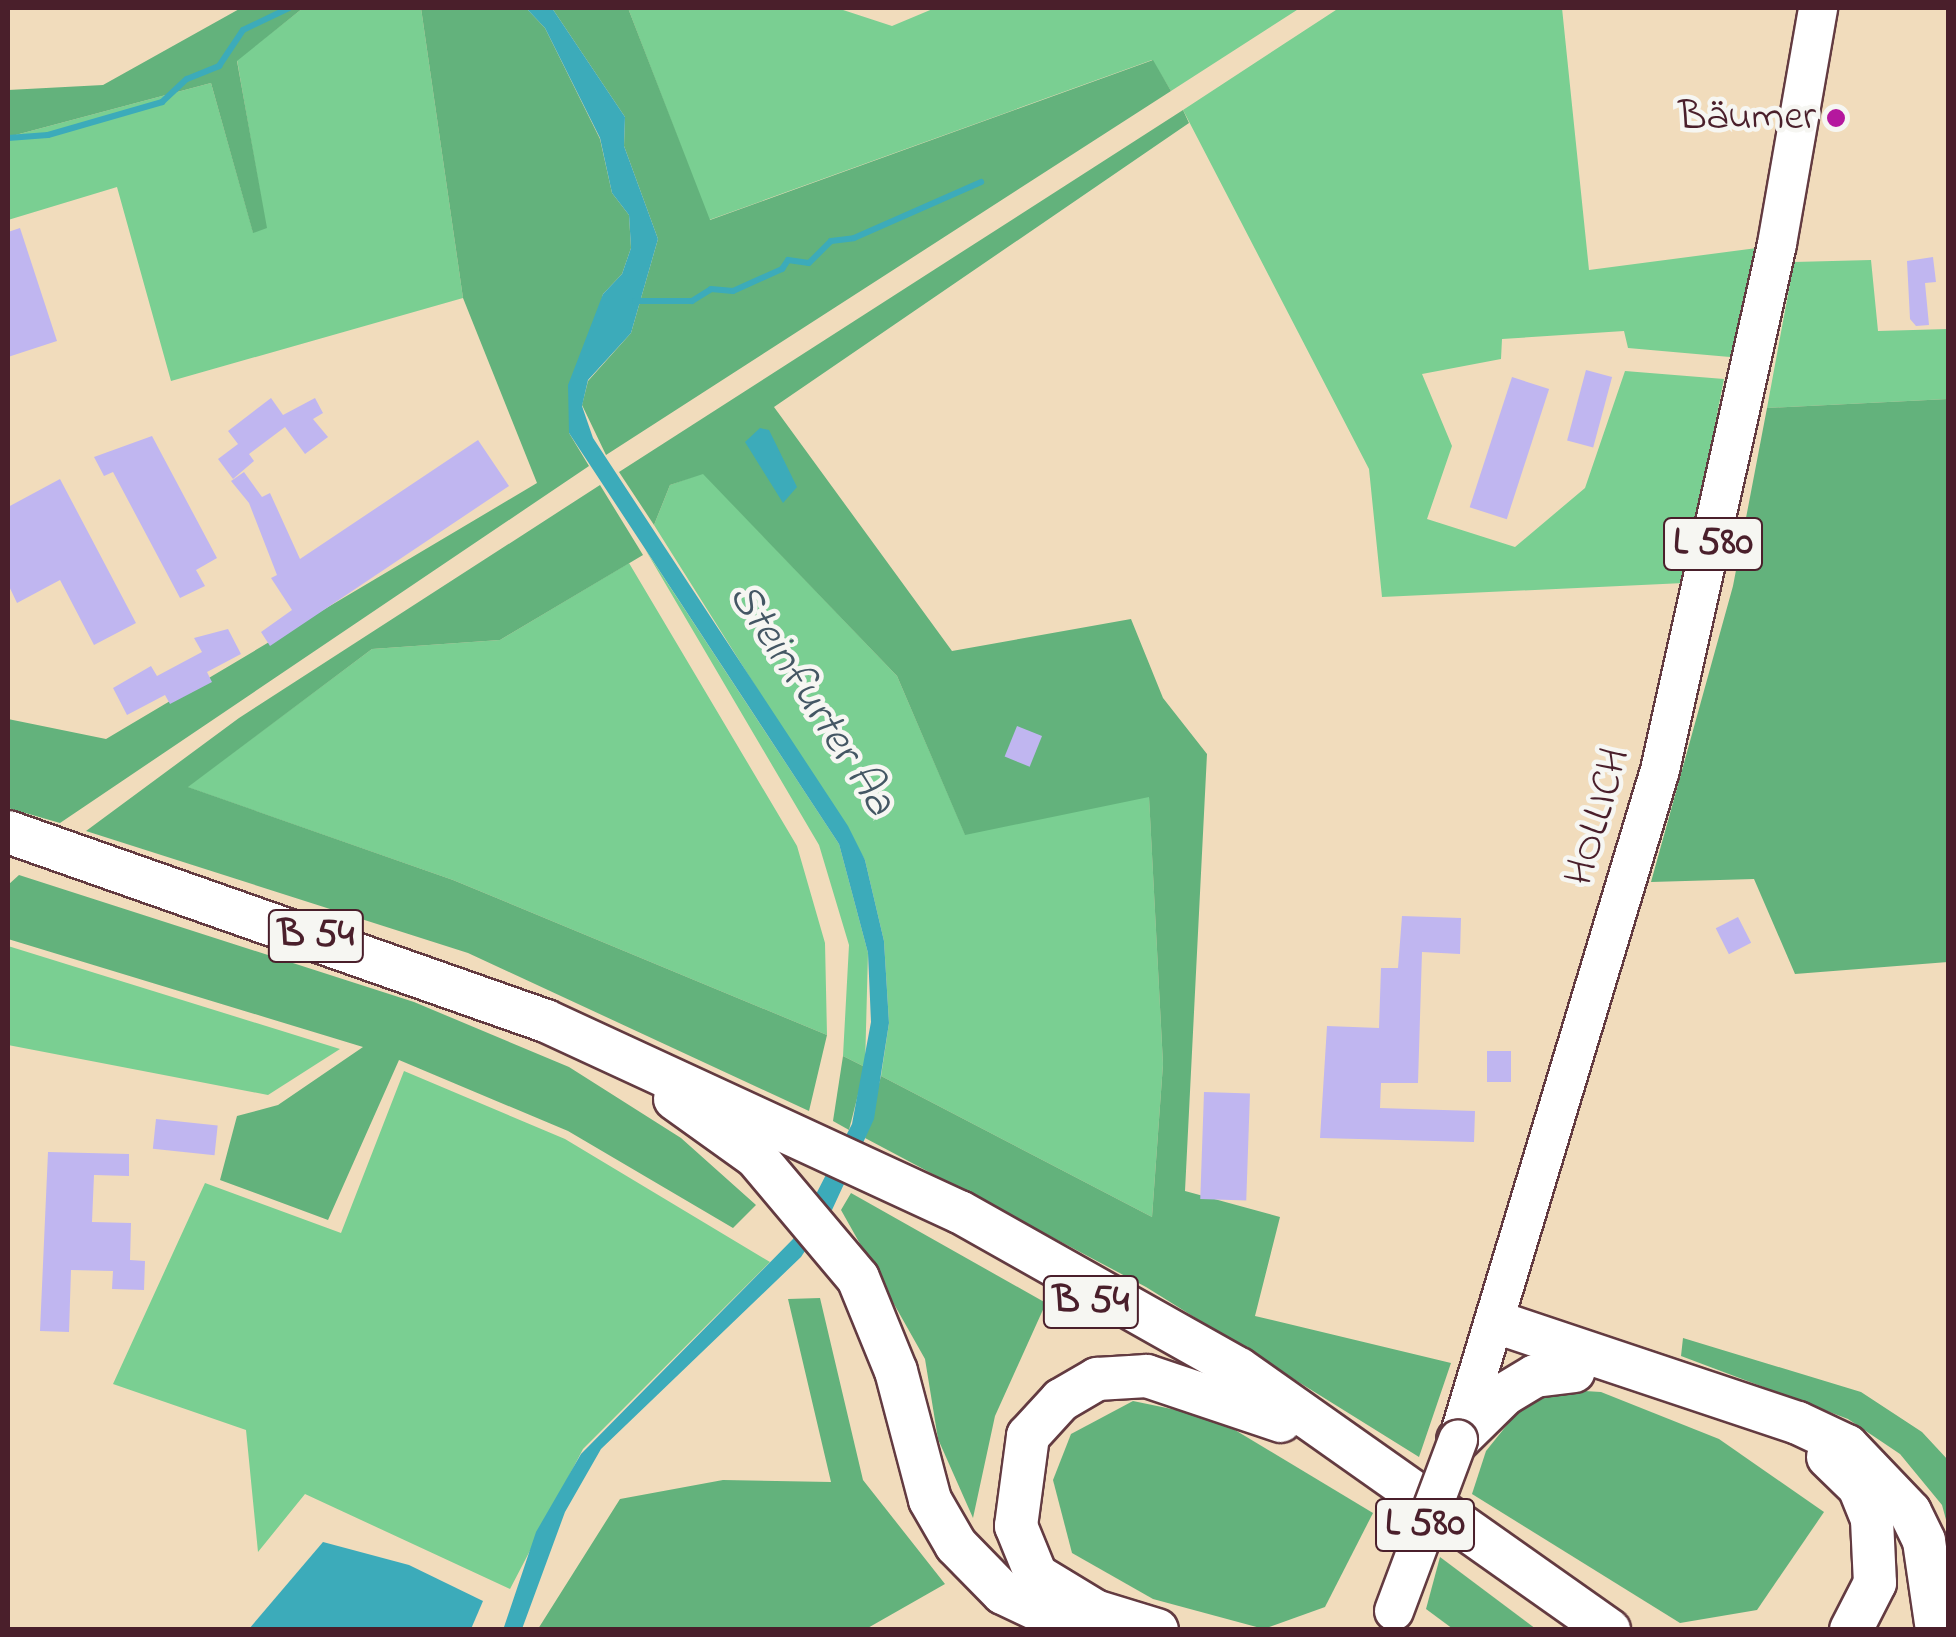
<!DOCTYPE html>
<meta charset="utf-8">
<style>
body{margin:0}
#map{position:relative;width:1956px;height:1637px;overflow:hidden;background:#f1dcbc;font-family:"Indie Flower",sans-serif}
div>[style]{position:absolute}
.green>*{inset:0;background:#7acf92}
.forest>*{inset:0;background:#63b27c}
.water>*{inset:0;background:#3cabba}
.stream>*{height:6px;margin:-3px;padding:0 3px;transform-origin:3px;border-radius:3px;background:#3cabba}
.building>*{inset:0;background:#c0b6f0;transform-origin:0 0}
.roads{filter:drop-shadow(2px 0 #633b41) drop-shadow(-2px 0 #633b41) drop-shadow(0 2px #633b41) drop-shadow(0 -2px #633b41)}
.major>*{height:38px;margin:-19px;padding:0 19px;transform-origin:19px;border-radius:19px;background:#fff}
.highway>*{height:42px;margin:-21px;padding:0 21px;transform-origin:21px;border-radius:21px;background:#fff}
.bridges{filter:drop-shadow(2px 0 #633b41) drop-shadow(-2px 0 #633b41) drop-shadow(0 2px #633b41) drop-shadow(0 -2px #633b41)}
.major-bridge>*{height:38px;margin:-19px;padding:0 19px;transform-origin:19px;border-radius:19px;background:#fff}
.dots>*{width:28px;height:28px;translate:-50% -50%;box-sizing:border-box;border:5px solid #f6f6f2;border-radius:50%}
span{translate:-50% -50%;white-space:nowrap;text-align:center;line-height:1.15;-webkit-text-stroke:9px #f6f6f2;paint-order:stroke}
.shield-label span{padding:2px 8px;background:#f6f6f2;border:2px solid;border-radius:8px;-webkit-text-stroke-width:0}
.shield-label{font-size:40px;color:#4a1f2b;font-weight:700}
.poi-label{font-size:42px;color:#4a1f2b}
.right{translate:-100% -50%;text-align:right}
.street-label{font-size:42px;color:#4a1f2b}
.water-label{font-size:45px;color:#445764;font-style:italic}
.frame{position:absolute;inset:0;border:10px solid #4a1f2b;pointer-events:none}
</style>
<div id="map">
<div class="green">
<div style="clip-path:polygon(303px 8px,421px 8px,463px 298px,171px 381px,117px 187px,8px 220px,8px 137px,211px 83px,253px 232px,266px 227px,237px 60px)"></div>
<div style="clip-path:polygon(628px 8px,837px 8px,892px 26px,935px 8px,1300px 8px,1171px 91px,1152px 60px,709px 220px)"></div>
<div style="clip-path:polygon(1339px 8px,1562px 8px,1589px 270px,1757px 248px,1730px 357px,1628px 348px,1624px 331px,1502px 339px,1501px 359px,1422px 374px,1452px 446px,1427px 519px,1515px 547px,1585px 488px,1625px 371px,1724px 379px,1684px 583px,1382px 597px,1369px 469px,1183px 110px)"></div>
<div style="clip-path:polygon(1871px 260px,1878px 331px,1948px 329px,1948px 399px,1767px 408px,1794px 262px)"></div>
<div style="clip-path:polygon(703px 473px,897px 676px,965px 834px,1149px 796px,1163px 1064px,1152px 1217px,881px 1076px,889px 1023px,884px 941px,865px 860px,654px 525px,670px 485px)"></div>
<div style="clip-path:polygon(645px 549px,839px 844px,868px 953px,865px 1067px,843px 1056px,849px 945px,819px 845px)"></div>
<div style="clip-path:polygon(629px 563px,797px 846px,825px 943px,827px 1035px,453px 880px,187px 787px,372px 649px,500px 640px)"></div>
<div style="clip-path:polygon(8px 946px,340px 1049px,268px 1095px,8px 1045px)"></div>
<div style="clip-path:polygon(404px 1071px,565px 1139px,770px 1262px,583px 1449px,510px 1589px,305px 1494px,258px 1552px,246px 1430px,113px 1384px,205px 1183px,341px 1233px)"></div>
</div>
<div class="forest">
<div style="clip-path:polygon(241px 8px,303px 8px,237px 61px,267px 228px,253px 233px,211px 83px,8px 137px,8px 90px,103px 85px)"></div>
<div style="clip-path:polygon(421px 8px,526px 8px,545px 28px,600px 139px,612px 193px,629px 215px,631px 248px,622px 274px,603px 294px,569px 433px,589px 466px,60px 823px,8px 808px,8px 719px,106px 739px,537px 483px,463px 298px)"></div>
<div style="clip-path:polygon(552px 8px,628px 8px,710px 220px,1153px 60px,1171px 91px,606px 455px,582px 405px,588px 381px,631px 333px,658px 239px,624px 146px,625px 117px)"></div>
<div style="clip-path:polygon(1183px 110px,1189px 123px,774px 407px,952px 651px,1131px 619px,1163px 698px,1207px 754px,1185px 1191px,1280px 1217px,1255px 1316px,1451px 1363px,1419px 1457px,1146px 1287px,865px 1138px,881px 1076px,1152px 1217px,1163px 1064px,1149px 797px,965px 835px,897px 676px,703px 474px,670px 485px,654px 525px,619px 472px)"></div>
<div style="clip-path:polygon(1948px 399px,1948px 962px,1795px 974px,1754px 879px,1651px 882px,1733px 586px,1767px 408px)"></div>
<div style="clip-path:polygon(600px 485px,643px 555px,500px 640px,372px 649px,188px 787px,453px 880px,827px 1035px,809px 1111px,468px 953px,86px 831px,239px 718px)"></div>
<div style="clip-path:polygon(19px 875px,414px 1002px,569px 1067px,681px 1138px,756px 1205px,733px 1228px,568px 1131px,399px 1060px,328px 1220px,220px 1180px,237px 1116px,278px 1105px,363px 1047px,8px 939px,8px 885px)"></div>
<div style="clip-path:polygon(843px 1056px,865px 1067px,849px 1130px,833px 1121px)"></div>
<div style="clip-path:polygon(851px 1193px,1046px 1303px,995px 1416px,973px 1518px,938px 1439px,925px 1359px,841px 1210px)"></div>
<div style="clip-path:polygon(820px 1298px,863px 1480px,945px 1584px,866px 1629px,538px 1629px,620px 1499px,723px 1480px,831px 1482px,788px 1299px)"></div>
<div style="clip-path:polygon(1683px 1338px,1861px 1392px,1922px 1432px,1948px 1460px,1948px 1527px,1942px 1505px,1900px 1454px,1848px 1419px,1681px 1356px)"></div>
<div style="clip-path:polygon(1552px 1389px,1601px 1392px,1719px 1439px,1824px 1512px,1757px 1610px,1680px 1623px,1472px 1494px,1486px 1451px,1519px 1410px)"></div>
<div style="clip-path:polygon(1133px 1401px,1215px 1418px,1373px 1513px,1325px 1607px,1264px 1629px,1153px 1599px,1072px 1553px,1053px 1480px,1071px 1434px)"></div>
<div style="clip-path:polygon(1440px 1557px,1536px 1629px,1453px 1629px,1426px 1609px)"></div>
</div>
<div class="water">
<div style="clip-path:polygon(526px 8px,552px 8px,625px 117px,624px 146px,658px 239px,631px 333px,588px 380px,582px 406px,593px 438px,848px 826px,865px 860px,884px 941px,889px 1023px,874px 1119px,832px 1210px,801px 1257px,601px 1449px,565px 1512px,522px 1629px,503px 1630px,536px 1532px,581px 1454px,793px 1239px,852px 1124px,871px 1022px,868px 953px,839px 844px,569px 433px,568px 385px,603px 294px,622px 274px,631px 248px,629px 215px,612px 193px,600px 138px,545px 28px)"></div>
<div style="clip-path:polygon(760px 428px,769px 430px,797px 487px,783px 503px,745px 442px)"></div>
<div style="clip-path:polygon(323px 1542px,409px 1565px,483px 1601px,471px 1629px,249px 1629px)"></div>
</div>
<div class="stream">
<div style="left:8px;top:138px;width:40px;rotate:-4.3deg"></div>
<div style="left:48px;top:135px;width:119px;rotate:-16.1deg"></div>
<div style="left:162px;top:102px;width:34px;rotate:-43deg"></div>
<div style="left:187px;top:79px;width:35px;rotate:-22deg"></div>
<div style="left:219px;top:66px;width:43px;rotate:-56.3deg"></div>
<div style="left:243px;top:30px;width:51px;rotate:-25.6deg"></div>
<div style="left:635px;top:301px;width:57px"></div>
<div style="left:692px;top:301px;width:22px;rotate:-32deg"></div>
<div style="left:711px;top:289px;width:22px;rotate:5deg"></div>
<div style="left:733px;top:291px;width:54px;rotate:-24.2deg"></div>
<div style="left:782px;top:269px;width:11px;rotate:-56deg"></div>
<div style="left:788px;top:260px;width:21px;rotate:8deg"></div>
<div style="left:809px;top:263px;width:31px;rotate:-45deg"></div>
<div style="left:831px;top:241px;width:23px;rotate:-7deg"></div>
<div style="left:854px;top:238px;width:139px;rotate:-23.8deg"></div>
</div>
<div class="building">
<div style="clip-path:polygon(20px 228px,57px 341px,8px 357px,8px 232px)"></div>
<div style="clip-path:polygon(1933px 257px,1936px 282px,1925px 283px,1929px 325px,1916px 326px,1910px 319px,1907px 261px)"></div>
<div style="left:1586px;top:370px;width:27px;height:73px;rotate:15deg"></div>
<div style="left:1512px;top:377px;width:39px;height:137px;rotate:18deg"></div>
<div style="clip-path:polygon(271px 398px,283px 415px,315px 398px,323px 413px,313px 419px,328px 437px,305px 454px,285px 427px,249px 454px,254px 461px,233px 479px,218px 459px,238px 444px,228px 431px)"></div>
<div style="clip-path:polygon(152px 436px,217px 558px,196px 570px,205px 586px,180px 598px,113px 472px,104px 476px,94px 457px)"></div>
<div style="clip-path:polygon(478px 440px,509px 486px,270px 646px,261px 632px,292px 610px,271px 578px,277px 575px,249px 503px,231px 481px,244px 472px,262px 497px,270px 493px,300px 559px)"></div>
<div style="clip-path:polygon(60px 479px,136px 623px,94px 645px,60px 580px,17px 603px,8px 584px,8px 507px)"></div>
<div style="clip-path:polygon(228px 629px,241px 654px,207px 672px,212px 682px,170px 704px,165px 695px,127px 715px,113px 688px,151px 666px,157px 676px,202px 652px,194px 638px)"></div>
<div style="left:1017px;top:726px;width:27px;height:33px;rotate:22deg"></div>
<div style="clip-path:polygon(1402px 916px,1461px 918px,1460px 954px,1422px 952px,1418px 1083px,1381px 1083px,1380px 1108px,1475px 1111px,1474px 1142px,1320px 1138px,1327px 1026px,1379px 1028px,1381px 968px,1398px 968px)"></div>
<div style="left:1738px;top:917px;width:29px;height:25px;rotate:63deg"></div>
<div style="left:1487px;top:1051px;width:24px;height:31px"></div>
<div style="left:1204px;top:1092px;width:46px;height:107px;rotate:2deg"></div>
<div style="left:156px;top:1119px;width:62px;height:30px;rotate:6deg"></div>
<div style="clip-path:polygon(48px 1152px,129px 1154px,129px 1176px,94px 1175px,92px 1222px,131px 1223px,130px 1260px,145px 1261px,144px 1290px,112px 1289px,113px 1271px,71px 1270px,69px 1332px,40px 1331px)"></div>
</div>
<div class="roads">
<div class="major">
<div style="left:1458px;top:1440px;width:700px;rotate:-73.22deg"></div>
<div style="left:1660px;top:770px;width:539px;rotate:-77.46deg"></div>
<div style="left:1777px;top:244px;width:240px;rotate:-80.1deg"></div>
</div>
<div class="highway">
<div style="left:8px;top:832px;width:570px;rotate:19.36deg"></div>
<div style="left:546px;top:1021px;width:456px;rotate:24.8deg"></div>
<div style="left:960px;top:1212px;width:320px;rotate:29.4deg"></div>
<div style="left:1239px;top:1369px;width:453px;rotate:35.2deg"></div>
<div style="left:675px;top:1099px;width:100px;rotate:35.6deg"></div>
<div style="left:756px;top:1157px;width:158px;rotate:49.9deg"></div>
<div style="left:858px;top:1278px;width:100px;rotate:67.8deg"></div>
<div style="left:896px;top:1371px;width:133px;rotate:75.2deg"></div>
<div style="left:930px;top:1500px;width:52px;rotate:60deg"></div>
<div style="left:956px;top:1545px;width:67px;rotate:45.6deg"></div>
<div style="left:1003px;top:1593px;width:86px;rotate:25.4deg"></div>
<div style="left:1496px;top:1322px;width:318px;rotate:18.5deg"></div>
<div style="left:1798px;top:1423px;width:54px;rotate:25.1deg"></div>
<div style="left:1847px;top:1446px;width:91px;rotate:46.3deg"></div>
<div style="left:1910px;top:1512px;width:32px;rotate:64deg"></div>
<div style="left:1924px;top:1541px;width:90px;rotate:81.7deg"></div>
<div style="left:1458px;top:1440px;width:66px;rotate:-44.4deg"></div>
<div style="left:1505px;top:1394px;width:35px;rotate:-31deg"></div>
<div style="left:1535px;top:1376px;width:39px;rotate:-7deg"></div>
<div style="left:1828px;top:1457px;width:43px;rotate:44.1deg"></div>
<div style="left:1859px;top:1487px;width:35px;rotate:68deg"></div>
<div style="left:1872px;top:1520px;width:63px;rotate:87.3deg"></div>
<div style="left:1875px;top:1583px;width:53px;rotate:117.1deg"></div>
<div style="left:1157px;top:1630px;width:65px;rotate:-163deg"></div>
<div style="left:1095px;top:1611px;width:69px;rotate:-148.6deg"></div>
<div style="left:1036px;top:1575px;width:53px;rotate:-112.2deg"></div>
<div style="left:1016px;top:1526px;width:91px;rotate:-82.4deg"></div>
<div style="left:1028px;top:1436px;width:49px;rotate:-47.5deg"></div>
<div style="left:1061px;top:1400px;width:42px;rotate:-30.3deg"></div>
<div style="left:1097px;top:1379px;width:50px;rotate:-3.4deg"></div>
<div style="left:1147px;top:1376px;width:141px;rotate:18.6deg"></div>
</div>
</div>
<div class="bridges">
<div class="major-bridge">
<div style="left:1394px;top:1611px;width:183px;rotate:-69.5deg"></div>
</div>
</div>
<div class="dots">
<div style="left:1836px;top:118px;background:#b5179e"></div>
</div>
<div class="shield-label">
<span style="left:1713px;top:544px">L 580</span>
<span style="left:316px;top:936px">B 54</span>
<span style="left:1091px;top:1302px">B 54</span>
<span style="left:1425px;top:1525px">L 580</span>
</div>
<div class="poi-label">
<span class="right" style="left:1816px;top:118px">Bäumer</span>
</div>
<div class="street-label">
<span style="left:1599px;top:817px;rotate:-74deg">HOLLICH</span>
</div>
<div class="water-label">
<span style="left:810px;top:700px;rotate:57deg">Steinfurter Aa</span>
</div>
<div class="frame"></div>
</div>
